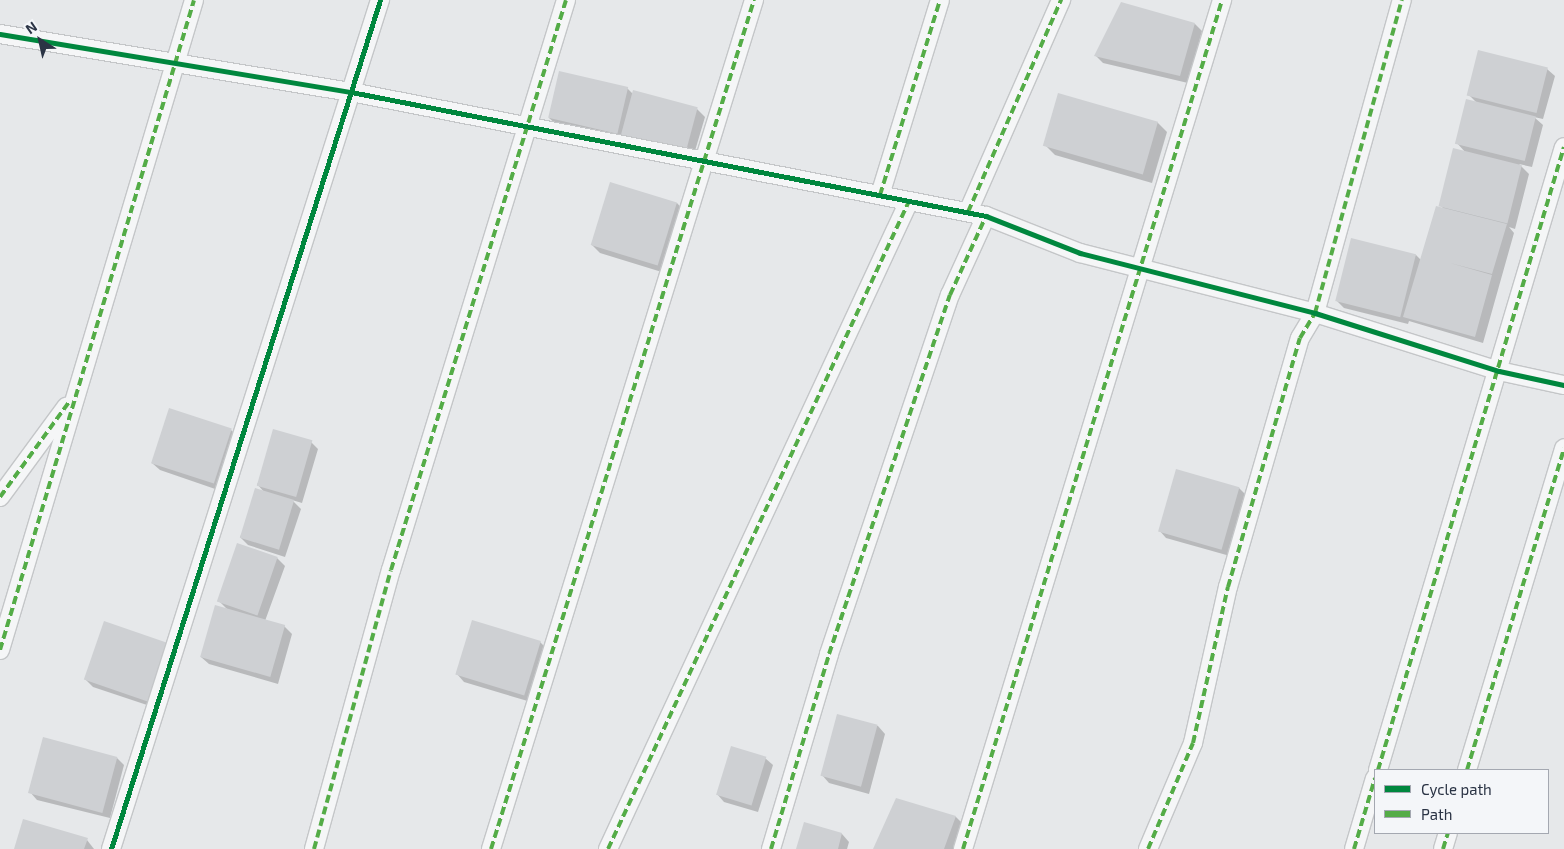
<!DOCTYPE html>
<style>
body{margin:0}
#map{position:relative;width:1564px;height:849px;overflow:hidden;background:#e6e8ea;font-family:"Exo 2",sans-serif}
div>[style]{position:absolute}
.shadow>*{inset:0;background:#0003}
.building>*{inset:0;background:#ced0d3;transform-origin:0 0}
.roads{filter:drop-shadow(1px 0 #c4c6c8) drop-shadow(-1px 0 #c4c6c8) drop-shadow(0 1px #c4c6c8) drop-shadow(0 -1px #c4c6c8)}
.minor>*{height:18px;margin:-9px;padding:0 9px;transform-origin:9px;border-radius:9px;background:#f5f6f7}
.quiet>*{height:4px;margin-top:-2px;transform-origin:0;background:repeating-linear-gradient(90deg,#54ac47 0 8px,transparent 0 12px)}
.cycleway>*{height:5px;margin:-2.5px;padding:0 2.5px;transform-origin:2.5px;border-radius:2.5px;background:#00873e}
span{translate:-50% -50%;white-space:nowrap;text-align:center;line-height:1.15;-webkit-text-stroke:4.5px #f4f6f9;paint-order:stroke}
.legend{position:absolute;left:1374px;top:769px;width:175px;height:65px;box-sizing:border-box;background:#f4f6f9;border:1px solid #a4a8b1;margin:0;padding:6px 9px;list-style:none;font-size:15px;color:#2b3445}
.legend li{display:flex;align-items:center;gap:10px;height:25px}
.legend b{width:25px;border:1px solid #a4a8b1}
.north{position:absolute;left:15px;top:15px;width:50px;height:50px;-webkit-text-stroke:4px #f4f6f9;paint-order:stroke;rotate:325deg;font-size:14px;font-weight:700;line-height:20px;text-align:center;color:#2b3445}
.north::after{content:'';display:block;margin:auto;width:18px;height:22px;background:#2b3445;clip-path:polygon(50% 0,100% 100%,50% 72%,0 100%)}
</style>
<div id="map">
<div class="shadow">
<div style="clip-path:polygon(1195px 24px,1202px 31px,1188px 83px,1103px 63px,1095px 55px)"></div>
<div style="clip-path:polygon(1547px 69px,1555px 76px,1543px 119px,1534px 117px,1543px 125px,1532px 167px,1519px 164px,1529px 174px,1515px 229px,1509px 227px,1514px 233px,1483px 343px,1409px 321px,1408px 324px,1344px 308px,1337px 301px,1416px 255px,1421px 260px,1445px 210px,1440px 205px,1466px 153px,1456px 142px,1476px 102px,1468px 94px)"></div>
<div style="clip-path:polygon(627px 88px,633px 94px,697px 109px,705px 117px,692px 161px,557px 125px,549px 118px)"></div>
<div style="clip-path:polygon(1157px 122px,1167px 132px,1152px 183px,1055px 155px,1045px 145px)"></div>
<div style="clip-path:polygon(677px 203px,684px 211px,665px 273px,600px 253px,592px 245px)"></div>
<div style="clip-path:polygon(231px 430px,239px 438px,221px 491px,160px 470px,152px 463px)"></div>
<div style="clip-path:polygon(311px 442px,318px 449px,302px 503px,292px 500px,301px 509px,285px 557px,248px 545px,240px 537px,265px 493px,257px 484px)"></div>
<div style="clip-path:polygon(1239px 488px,1247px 496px,1230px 556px,1166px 538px,1159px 530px)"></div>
<div style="clip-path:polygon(277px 558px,285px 566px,265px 621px,284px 626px,292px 634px,278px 684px,209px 664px,201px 657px,228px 610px,218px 600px)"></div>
<div style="clip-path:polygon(105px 622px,156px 708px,93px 687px,86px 680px)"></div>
<div style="clip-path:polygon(540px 642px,548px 650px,531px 702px,464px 682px,457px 674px)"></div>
<div style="clip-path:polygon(838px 716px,878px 726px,885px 734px,869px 794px,829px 783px,822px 775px)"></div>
<div style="clip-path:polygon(117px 758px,124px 765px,110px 818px,37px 800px,30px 792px)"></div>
<div style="clip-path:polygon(765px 758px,773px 765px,758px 812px,724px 802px,717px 794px)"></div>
<div style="clip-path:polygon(896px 800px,956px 817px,963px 824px,954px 849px,875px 849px)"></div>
<div style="clip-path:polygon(805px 823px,842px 834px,849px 842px,847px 849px,798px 849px)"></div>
<div style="clip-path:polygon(87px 840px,94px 849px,15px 849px)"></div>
</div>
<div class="building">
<div style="clip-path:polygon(1121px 2px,1195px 23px,1180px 76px,1094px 56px)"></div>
<div style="left:1478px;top:50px;width:72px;height:47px;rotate:14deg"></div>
<div style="left:559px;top:71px;width:71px;height:48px;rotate:13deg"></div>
<div style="left:633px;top:90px;width:67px;height:48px;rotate:15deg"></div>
<div style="left:1058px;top:93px;width:104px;height:55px;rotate:16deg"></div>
<div style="left:1466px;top:99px;width:72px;height:46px;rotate:14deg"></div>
<div style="left:1453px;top:148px;width:71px;height:60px;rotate:14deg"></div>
<div style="left:610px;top:182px;width:70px;height:66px;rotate:17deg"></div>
<div style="clip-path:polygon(1436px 206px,1507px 224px,1492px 274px,1450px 263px,1492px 275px,1475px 337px,1403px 317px)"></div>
<div style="left:1351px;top:238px;width:67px;height:65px;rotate:14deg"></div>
<div style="left:169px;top:408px;width:66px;height:58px;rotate:18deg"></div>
<div style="left:273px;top:429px;width:41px;height:59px;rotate:16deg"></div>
<div style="left:1176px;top:469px;width:66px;height:65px;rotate:16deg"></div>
<div style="left:255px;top:488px;width:41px;height:52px;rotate:17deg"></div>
<div style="left:237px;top:543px;width:43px;height:62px;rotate:19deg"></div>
<div style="left:215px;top:605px;width:73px;height:54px;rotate:16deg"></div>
<div style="left:472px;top:620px;width:72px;height:57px;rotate:17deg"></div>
<div style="left:104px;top:621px;width:69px;height:62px;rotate:19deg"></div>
<div style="left:837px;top:714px;width:42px;height:64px;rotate:15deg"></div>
<div style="left:43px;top:737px;width:77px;height:58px;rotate:15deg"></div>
<div style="left:731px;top:746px;width:37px;height:51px;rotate:17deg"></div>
<div style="clip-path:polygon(896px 798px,956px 816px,944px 849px,873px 849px)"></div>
<div style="clip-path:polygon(23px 819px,88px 838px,84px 849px,14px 849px)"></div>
<div style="clip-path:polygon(804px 822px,842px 833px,838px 849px,796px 849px)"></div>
</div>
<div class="roads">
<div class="minor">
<div style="left:0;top:34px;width:356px;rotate:9.4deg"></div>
<div style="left:351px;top:92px;width:647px;rotate:11.05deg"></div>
<div style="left:986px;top:216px;width:101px;rotate:21.5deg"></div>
<div style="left:1080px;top:253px;width:243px;rotate:14.3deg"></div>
<div style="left:1315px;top:313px;width:193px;rotate:17.5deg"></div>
<div style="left:1499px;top:371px;width:66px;rotate:12.2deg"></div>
<div style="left:880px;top:195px;width:204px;rotate:-72.9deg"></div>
<div style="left:968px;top:212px;width:232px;rotate:-66.3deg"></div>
<div style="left:0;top:497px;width:112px;rotate:-53.7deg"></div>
<div style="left:0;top:650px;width:678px;rotate:-73.38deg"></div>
<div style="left:1378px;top:770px;width:650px;rotate:-73.38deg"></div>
<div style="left:1467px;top:770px;width:336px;rotate:-73.2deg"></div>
<div style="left:111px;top:849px;width:891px;rotate:-72.42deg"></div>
<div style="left:314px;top:849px;width:289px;rotate:-74.6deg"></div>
<div style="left:391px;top:570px;width:596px;rotate:-72.93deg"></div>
<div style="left:491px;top:849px;width:889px;rotate:-72.79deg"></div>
<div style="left:608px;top:849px;width:714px;rotate:-65.08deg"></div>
<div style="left:771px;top:849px;width:203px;rotate:-73.4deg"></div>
<div style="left:829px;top:654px;width:379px;rotate:-71.4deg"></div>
<div style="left:950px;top:295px;width:87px;rotate:-65.5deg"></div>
<div style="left:963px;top:849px;width:888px;rotate:-73.03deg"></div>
<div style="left:1148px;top:849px;width:115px;rotate:-67deg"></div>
<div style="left:1193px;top:743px;width:160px;rotate:-77.4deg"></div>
<div style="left:1228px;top:587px;width:259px;rotate:-73.9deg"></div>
<div style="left:1300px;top:338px;width:29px;rotate:-59deg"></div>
<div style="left:1315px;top:313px;width:325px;rotate:-74.5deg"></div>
<div style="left:1354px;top:849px;width:74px;rotate:-73.5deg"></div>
<div style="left:1443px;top:849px;width:17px;rotate:-73deg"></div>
</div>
</div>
<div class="quiet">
<div style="left:880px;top:195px;width:204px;rotate:-72.9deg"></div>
<div style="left:968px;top:212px;width:232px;rotate:-66.3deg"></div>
<div style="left:0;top:497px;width:117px;rotate:-54deg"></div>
<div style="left:0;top:650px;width:678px;rotate:-73.38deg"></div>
<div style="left:1378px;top:770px;width:650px;rotate:-73.38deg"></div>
<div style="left:1467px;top:770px;width:336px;rotate:-73.2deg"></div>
<div style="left:314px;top:849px;width:289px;rotate:-74.6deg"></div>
<div style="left:391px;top:570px;width:596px;rotate:-72.93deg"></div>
<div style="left:491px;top:849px;width:889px;rotate:-72.79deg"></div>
<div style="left:608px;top:849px;width:714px;rotate:-65.08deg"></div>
<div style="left:771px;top:849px;width:203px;rotate:-73.4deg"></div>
<div style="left:829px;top:654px;width:379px;rotate:-71.4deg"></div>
<div style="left:950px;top:295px;width:87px;rotate:-65.5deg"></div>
<div style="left:963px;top:849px;width:888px;rotate:-73.03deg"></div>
<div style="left:1148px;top:849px;width:115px;rotate:-67deg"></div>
<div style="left:1193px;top:743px;width:160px;rotate:-77.4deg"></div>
<div style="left:1228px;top:587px;width:259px;rotate:-73.9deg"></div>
<div style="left:1300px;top:338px;width:29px;rotate:-59deg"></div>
<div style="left:1315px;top:313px;width:325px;rotate:-74.5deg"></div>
<div style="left:1354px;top:849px;width:74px;rotate:-73.5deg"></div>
<div style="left:1443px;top:849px;width:17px;rotate:-73deg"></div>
</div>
<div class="cycleway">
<div style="left:0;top:34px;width:356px;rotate:9.4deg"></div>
<div style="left:351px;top:92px;width:647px;rotate:11.05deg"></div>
<div style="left:986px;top:216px;width:101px;rotate:21.5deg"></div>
<div style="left:1080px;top:253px;width:243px;rotate:14.3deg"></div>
<div style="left:1315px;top:313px;width:193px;rotate:17.5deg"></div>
<div style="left:1499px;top:371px;width:66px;rotate:12.2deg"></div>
<div style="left:111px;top:849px;width:891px;rotate:-72.42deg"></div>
</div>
<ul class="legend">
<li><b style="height:6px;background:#00873e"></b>Cycle path</li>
<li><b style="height:6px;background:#54ac47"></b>Path</li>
</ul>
<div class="north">N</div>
</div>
